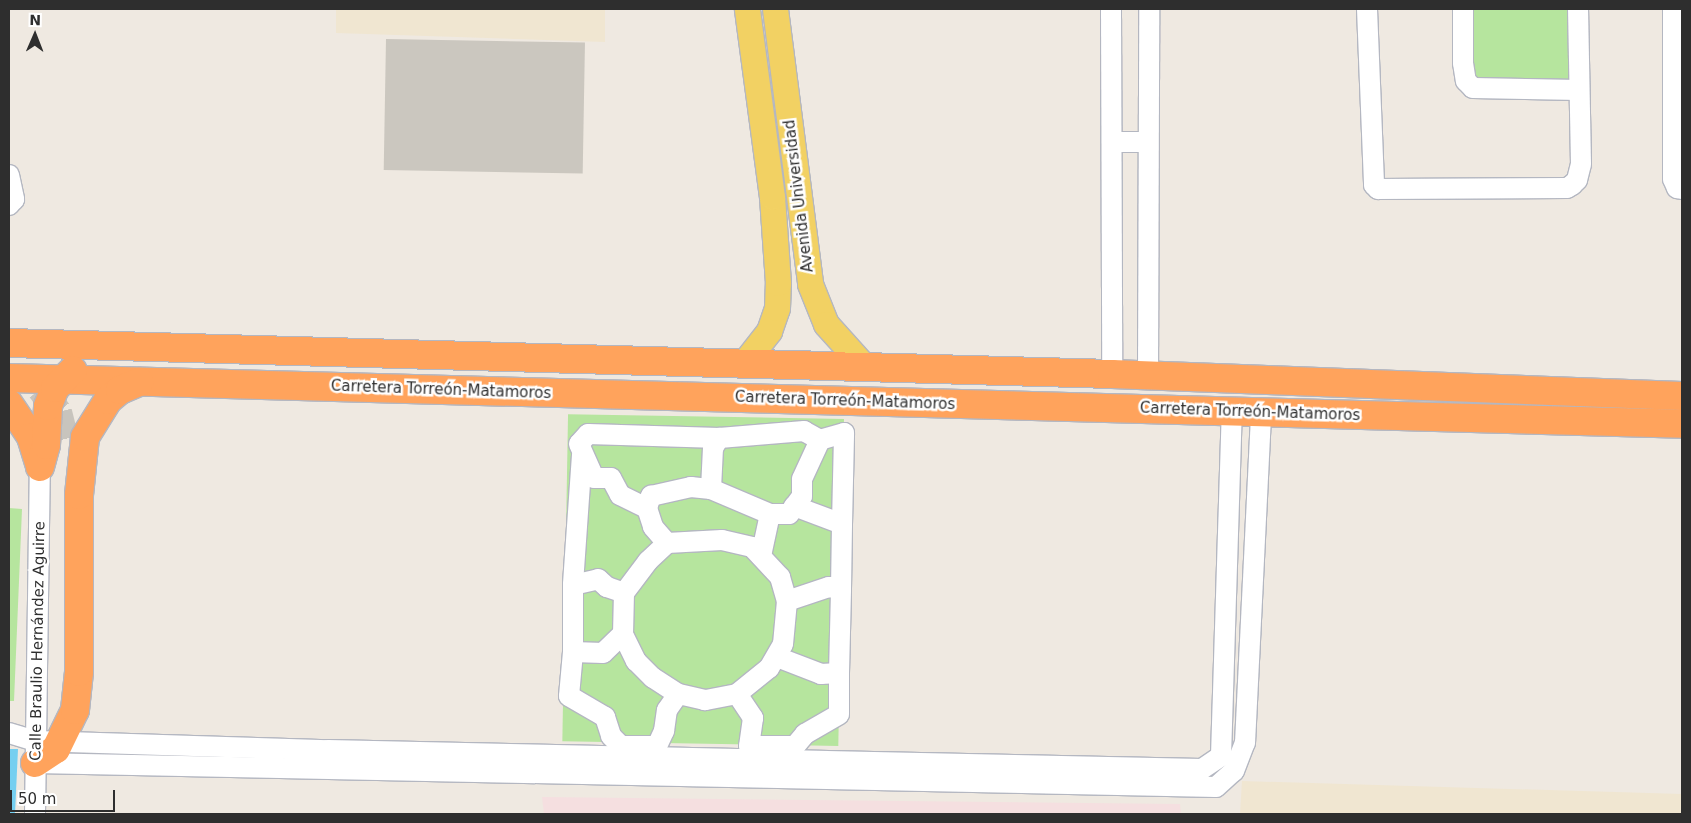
<!DOCTYPE html>
<meta charset="utf-8">
<style>
body{margin:0}
#map{position:relative;width:1691px;height:823px;overflow:hidden;background:#efe9e1;font-family:"DejaVu Sans",sans-serif}
div>[style]{position:absolute}
.education>*{inset:0;background:#f0e6d1}
.medical>*{inset:0;background:#f5dfe0}
.green>*{inset:0;background:#b6e59e;transform-origin:0 0}
.water>*{inset:0;background:#75cff0}
.building>*{inset:0;background:#cbc7bf;transform-origin:0 0}
.highway-tunnel>*{height:28px;margin-top:-14px;transform-origin:0;background:repeating-linear-gradient(90deg,#c8c4bd 0 28px,transparent 0 42px)}
.roads{filter:drop-shadow(1px 0 #b4b7c1) drop-shadow(-1px 0 #b4b7c1) drop-shadow(0 1px #b4b7c1) drop-shadow(0 -1px #b4b7c1)}
.minor>*{height:20px;margin:-10px;padding:0 10px;transform-origin:10px;border-radius:10px;background:#fff}
.major>*{height:25px;margin:-12.5px;padding:0 12.5px;transform-origin:12.5px;border-radius:12.5px;background:#f2d163}
.highway>*{height:28px;margin:-14px;padding:0 14px;transform-origin:14px;border-radius:14px;background:#ffa35c}
span{translate:-50% -50%;white-space:nowrap;text-align:center;line-height:1.15;-webkit-text-stroke:5px #fff;paint-order:stroke}
.street-label{font-size:15px;color:#2e2e2e}
.frame{position:absolute;inset:0;border:10px solid #2e2e2e;pointer-events:none}
.north{position:absolute;left:10px;top:10px;width:50px;height:50px;-webkit-text-stroke:4px #fff;paint-order:stroke;rotate:1deg;font-size:14px;font-weight:700;line-height:20px;text-align:center;color:#2e2e2e}
.north::after{content:'';display:block;margin:auto;width:18px;height:22px;background:#2e2e2e;clip-path:polygon(50% 0,100% 100%,50% 72%,0 100%)}
.scale{position:absolute;left:10px;top:790px;width:105px;height:22px;box-sizing:border-box;border:2px solid #2e2e2e;border-top:0;padding-left:6px;font-size:15px;line-height:18px;white-space:nowrap;color:#2e2e2e;-webkit-text-stroke:4px #fff;paint-order:stroke}
</style>
<div id="map">
<div class="education">
<div style="clip-path:polygon(336px 9px,605px 9px,605px 42px,336px 33px)"></div>
<div style="clip-path:polygon(1242px 781px,1682px 794px,1682px 814px,1240px 814px)"></div>
</div>
<div class="medical">
<div style="clip-path:polygon(542px 797px,1180px 804px,1181px 814px,544px 814px)"></div>
</div>
<div class="green">
<div style="left:1465px;top:9px;width:110px;height:75px"></div>
<div style="left:844px;top:419px;width:327px;height:276px;rotate:91deg"></div>
<div style="clip-path:polygon(9px 508px,22px 509px,14px 701px,9px 701px)"></div>
</div>
<div class="water">
<div style="clip-path:polygon(9px 749px,18px 749px,15px 814px,9px 814px)"></div>
</div>
<div class="building">
<div style="left:386px;top:39px;width:199px;height:131px;rotate:1deg"></div>
</div>
<div class="highway-tunnel">
<div style="left:41px;top:389px;width:29px;rotate:54deg"></div>
<div style="left:58px;top:412px;width:32px;rotate:76deg"></div>
</div>
<div class="roads">
<div class="minor">
<div style="left:1111px;top:9px;width:365px;rotate:89.8deg"></div>
<div style="left:1367px;top:9px;width:176px;rotate:87.7deg"></div>
<div style="left:1374px;top:185px;width:6px;rotate:45deg"></div>
<div style="left:1378px;top:189px;width:189px;rotate:-0.3deg"></div>
<div style="left:1567px;top:188px;width:6px;rotate:-31deg"></div>
<div style="left:1572px;top:185px;width:7px;rotate:-45deg"></div>
<div style="left:1577px;top:180px;width:16px;rotate:-76deg"></div>
<div style="left:1581px;top:164px;width:155px;rotate:-91.1deg"></div>
<div style="left:1463px;top:9px;width:54px;rotate:90deg"></div>
<div style="left:1463px;top:63px;width:18px;rotate:81deg"></div>
<div style="left:1466px;top:81px;width:10px;rotate:45deg"></div>
<div style="left:1473px;top:88px;width:105px;rotate:1.1deg"></div>
<div style="left:1673px;top:9px;width:170px;rotate:90deg"></div>
<div style="left:1673px;top:179px;width:10px;rotate:66deg"></div>
<div style="left:1677px;top:188px;width:5px;rotate:11deg"></div>
<div style="left:1112px;top:142px;width:36px"></div>
<div style="left:9px;top:175px;width:25px;rotate:78deg"></div>
<div style="left:14px;top:199px;width:8px;rotate:130deg"></div>
<div style="left:1148px;top:375px;width:366px;rotate:-89.8deg"></div>
<div style="left:582px;top:455px;width:130px;rotate:94deg"></div>
<div style="left:573px;top:585px;width:26px;rotate:-13deg"></div>
<div style="left:598px;top:579px;width:12px;rotate:42deg"></div>
<div style="left:607px;top:587px;width:18px;rotate:19deg"></div>
<div style="left:711px;top:489px;width:64px;rotate:23deg"></div>
<div style="left:770px;top:514px;width:19px"></div>
<div style="left:789px;top:514px;width:22px;rotate:-54deg"></div>
<div style="left:802px;top:496px;width:17px;rotate:-90deg"></div>
<div style="left:802px;top:479px;width:43px;rotate:-65.2deg"></div>
<div style="left:820px;top:440px;width:18px;rotate:-151deg"></div>
<div style="left:804px;top:431px;width:85px;rotate:175.3deg"></div>
<div style="left:794px;top:506px;width:51px;rotate:20.6deg"></div>
<div style="left:842px;top:524px;width:91px;rotate:-88.7deg"></div>
<div style="left:844px;top:433px;width:25px;rotate:164deg"></div>
<div style="left:647px;top:508px;width:13px;rotate:-72deg"></div>
<div style="left:651px;top:496px;width:41px;rotate:-12.7deg"></div>
<div style="left:691px;top:487px;width:20px;rotate:6deg"></div>
<div style="left:711px;top:489px;width:41px;rotate:-87.2deg"></div>
<div style="left:713px;top:448px;width:12px;rotate:-59deg"></div>
<div style="left:719px;top:438px;width:131px;rotate:-178.3deg"></div>
<div style="left:588px;top:434px;width:13px;rotate:132deg"></div>
<div style="left:579px;top:444px;width:37px;rotate:66deg"></div>
<div style="left:594px;top:478px;width:17px"></div>
<div style="left:611px;top:478px;width:19px;rotate:62deg"></div>
<div style="left:620px;top:495px;width:30px;rotate:26deg"></div>
<div style="left:647px;top:508px;width:20px;rotate:72deg"></div>
<div style="left:653px;top:527px;width:21px;rotate:49deg"></div>
<div style="left:667px;top:543px;width:55px;rotate:-3.1deg"></div>
<div style="left:722px;top:540px;width:31px;rotate:13deg"></div>
<div style="left:752px;top:547px;width:41px;rotate:47deg"></div>
<div style="left:780px;top:577px;width:25px;rotate:74deg"></div>
<div style="left:787px;top:601px;width:43px;rotate:95.3deg"></div>
<div style="left:783px;top:644px;width:28px;rotate:120deg"></div>
<div style="left:769px;top:668px;width:41px;rotate:140.9deg"></div>
<div style="left:737px;top:694px;width:33px;rotate:169deg"></div>
<div style="left:705px;top:700px;width:28px;rotate:-167deg"></div>
<div style="left:678px;top:694px;width:30px;rotate:-147deg"></div>
<div style="left:653px;top:678px;width:24px;rotate:-135deg"></div>
<div style="left:636px;top:661px;width:30px;rotate:-116deg"></div>
<div style="left:623px;top:634px;width:41px;rotate:-88.6deg"></div>
<div style="left:624px;top:593px;width:40px;rotate:-53deg"></div>
<div style="left:648px;top:561px;width:26px;rotate:-43deg"></div>
<div style="left:761px;top:556px;width:43px;rotate:-77.9deg"></div>
<div style="left:573px;top:585px;width:67px;rotate:90deg"></div>
<div style="left:573px;top:652px;width:30px;rotate:2deg"></div>
<div style="left:603px;top:653px;width:28px;rotate:-44deg"></div>
<div style="left:787px;top:601px;width:44px;rotate:-18.4deg"></div>
<div style="left:829px;top:587px;width:12px;rotate:9deg"></div>
<div style="left:841px;top:589px;width:65px;rotate:-89.1deg"></div>
<div style="left:573px;top:652px;width:44px;rotate:95.2deg"></div>
<div style="left:569px;top:696px;width:42px;rotate:30.3deg"></div>
<div style="left:605px;top:717px;width:20px;rotate:72deg"></div>
<div style="left:611px;top:736px;width:14px;rotate:45deg"></div>
<div style="left:621px;top:746px;width:36px"></div>
<div style="left:657px;top:746px;width:17px;rotate:-65deg"></div>
<div style="left:664px;top:731px;width:21px;rotate:-82deg"></div>
<div style="left:667px;top:710px;width:19px;rotate:-55deg"></div>
<div style="left:777px;top:657px;width:47px;rotate:21.1deg"></div>
<div style="left:821px;top:674px;width:18px;rotate:-3deg"></div>
<div style="left:839px;top:673px;width:84px;rotate:-88.6deg"></div>
<div style="left:737px;top:694px;width:29px;rotate:56deg"></div>
<div style="left:753px;top:718px;width:28px;rotate:98deg"></div>
<div style="left:749px;top:746px;width:46px"></div>
<div style="left:795px;top:746px;width:16px;rotate:-50deg"></div>
<div style="left:805px;top:734px;width:39px;rotate:-30deg"></div>
<div style="left:839px;top:714px;width:41px;rotate:-90deg"></div>
<div style="left:9px;top:733px;width:28px;rotate:17deg"></div>
<div style="left:36px;top:741px;width:292px;rotate:1.8deg"></div>
<div style="left:328px;top:750px;width:874px;rotate:1.25deg"></div>
<div style="left:1202px;top:769px;width:23px;rotate:-34deg"></div>
<div style="left:1221px;top:756px;width:345px;rotate:-88.2deg"></div>
<div style="left:35px;top:763px;width:1181px;rotate:1.16deg"></div>
<div style="left:1216px;top:787px;width:24px;rotate:-42deg"></div>
<div style="left:1234px;top:771px;width:30px;rotate:-69deg"></div>
<div style="left:1245px;top:743px;width:331px;rotate:-87.2deg"></div>
<div style="left:35px;top:814px;width:347px;rotate:-89.2deg"></div>
</div>
<div class="major">
<div style="left:775px;top:9px;width:277px;rotate:82.7deg"></div>
<div style="left:810px;top:284px;width:43px;rotate:68.2deg"></div>
<div style="left:826px;top:324px;width:57px;rotate:47.9deg"></div>
<div style="left:744px;top:363px;width:41px;rotate:-52deg"></div>
<div style="left:769px;top:331px;width:24px;rotate:-71deg"></div>
<div style="left:777px;top:308px;width:25px;rotate:-88deg"></div>
<div style="left:778px;top:283px;width:86px;rotate:-94deg"></div>
<div style="left:772px;top:197px;width:190px;rotate:-97.6deg"></div>
</div>
<div class="highway">
<div style="left:9px;top:343px;width:1103px;rotate:1.61deg"></div>
<div style="left:1112px;top:374px;width:570px;rotate:2.21deg"></div>
<div style="left:9px;top:378px;width:1674px;rotate:1.57deg"></div>
<div style="left:9px;top:404px;width:40px;rotate:56deg"></div>
<div style="left:31px;top:437px;width:28px;rotate:73deg"></div>
<div style="left:40px;top:467px;width:23px;rotate:-75deg"></div>
<div style="left:46px;top:445px;width:39px;rotate:-87deg"></div>
<div style="left:48px;top:406px;width:19px;rotate:-69deg"></div>
<div style="left:55px;top:388px;width:25px;rotate:-45deg"></div>
<div style="left:35px;top:763px;width:25px;rotate:-34deg"></div>
<div style="left:56px;top:749px;width:43px;rotate:-64deg"></div>
<div style="left:75px;top:710px;width:38px;rotate:-84deg"></div>
<div style="left:79px;top:672px;width:177px;rotate:-90deg"></div>
<div style="left:79px;top:495px;width:58px;rotate:-84.1deg"></div>
<div style="left:85px;top:437px;width:44px;rotate:-58.1deg"></div>
<div style="left:108px;top:400px;width:16px;rotate:-40deg"></div>
<div style="left:120px;top:390px;width:21px;rotate:-23deg"></div>
</div>
</div>
<div class="street-label">
<span style="left:799px;top:196px;rotate:-97deg">Avenida Universidad</span>
<span style="left:441px;top:390px;rotate:2deg">Carretera Torreón-Matamoros</span>
<span style="left:845px;top:401px;rotate:2deg">Carretera Torreón-Matamoros</span>
<span style="left:1250px;top:412px;rotate:2deg">Carretera Torreón-Matamoros</span>
<span style="left:38px;top:641px;rotate:-89deg">Calle Braulio Hernández Aguirre</span>
</div>
<div class="frame"></div>
<div class="north">N</div>
<div class="scale">50 m</div>
</div>
